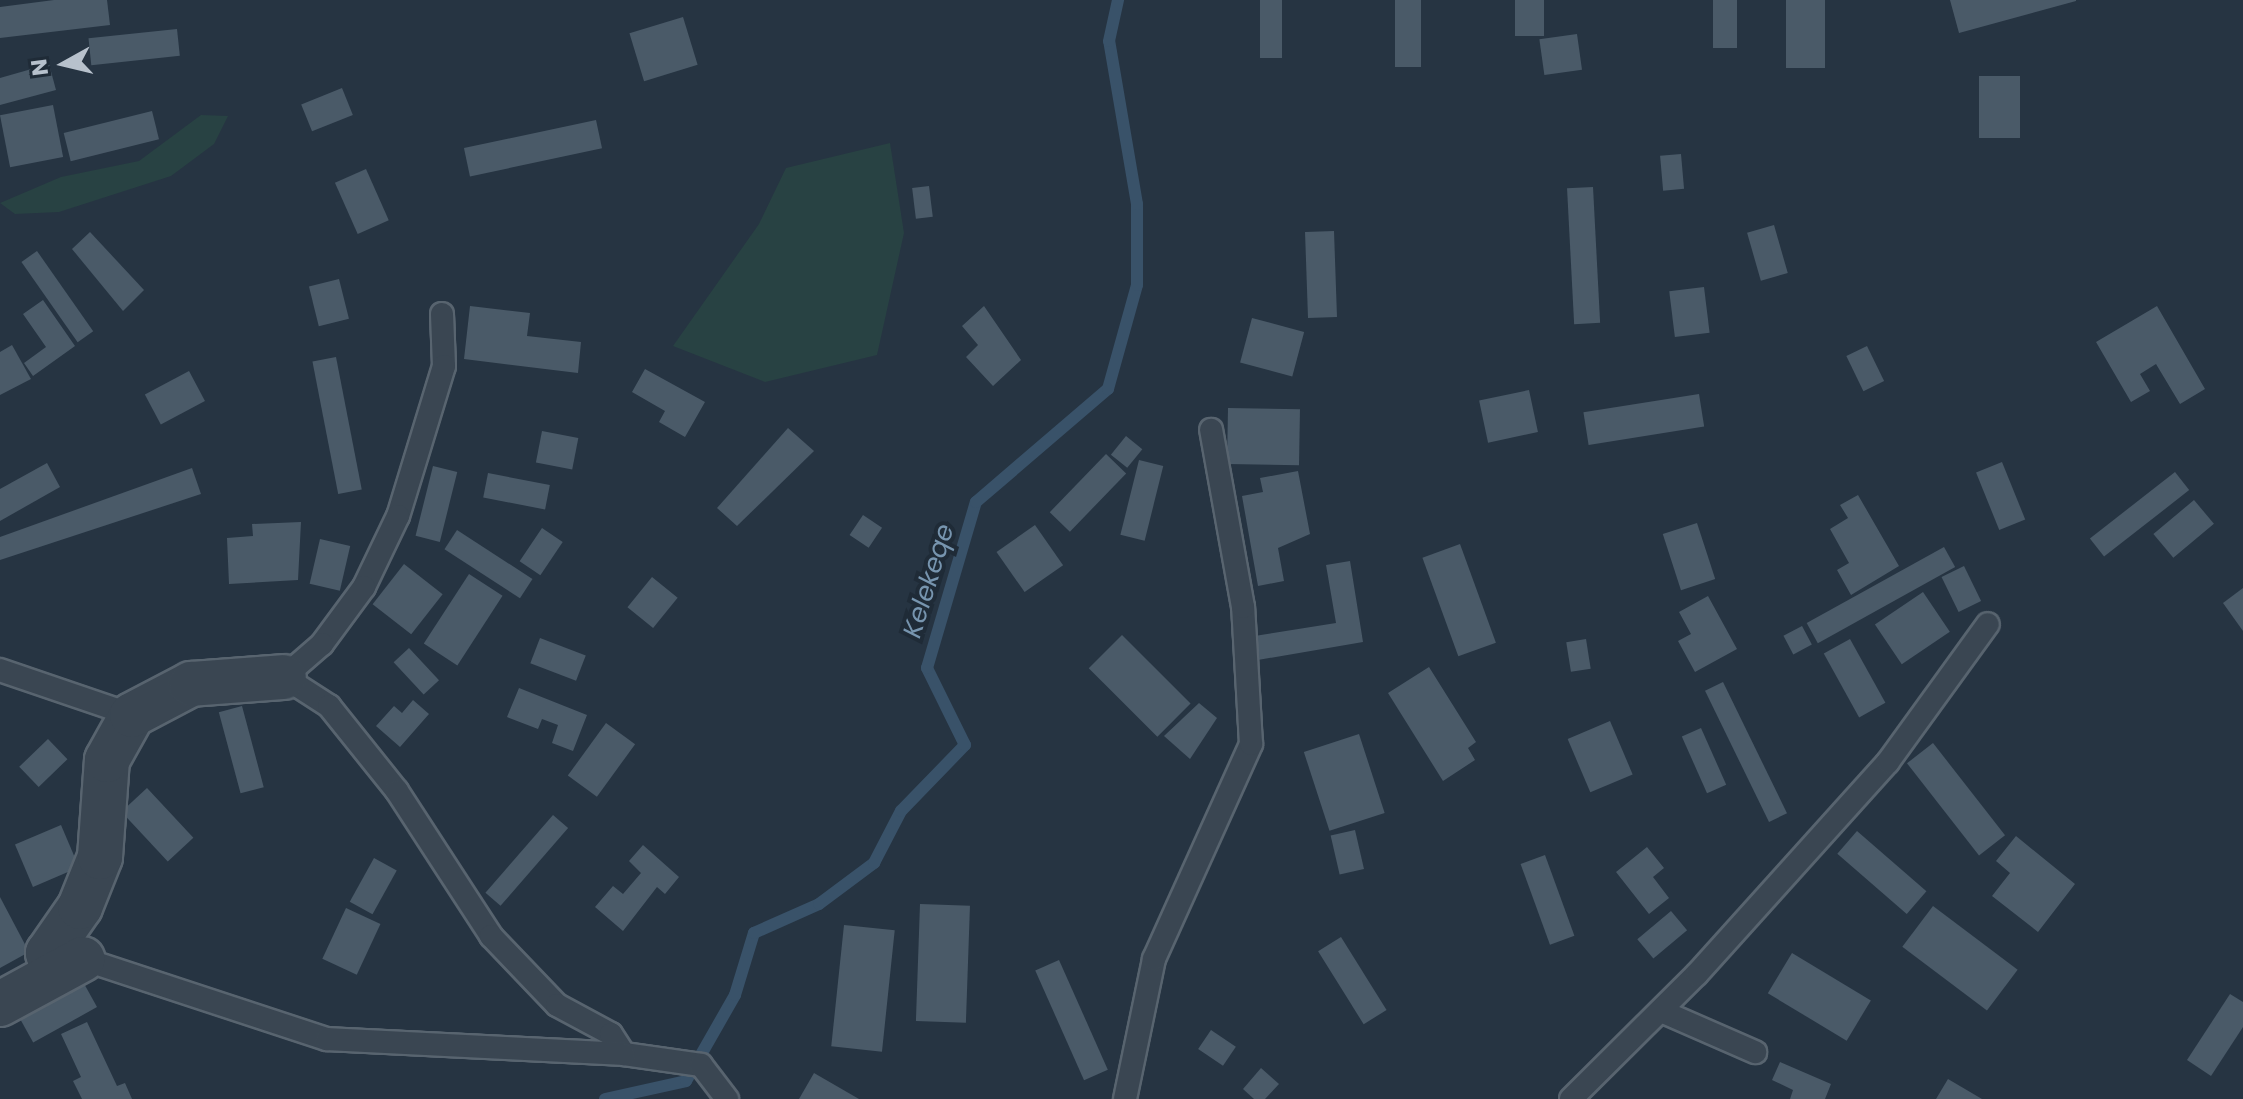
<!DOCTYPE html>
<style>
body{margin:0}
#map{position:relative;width:2243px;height:1099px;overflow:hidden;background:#263442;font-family:Poppins,sans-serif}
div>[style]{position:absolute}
.green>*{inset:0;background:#284243}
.stream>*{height:12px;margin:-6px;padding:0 6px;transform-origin:6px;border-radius:6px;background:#395269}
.building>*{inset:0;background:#4a5a68;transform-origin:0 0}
.roads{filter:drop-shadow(2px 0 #58646f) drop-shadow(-2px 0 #58646f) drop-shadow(0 2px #58646f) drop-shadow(0 -2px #58646f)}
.lane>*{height:22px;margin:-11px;padding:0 11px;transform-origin:11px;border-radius:11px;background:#3a4652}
.street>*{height:44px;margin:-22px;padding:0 22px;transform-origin:22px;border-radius:22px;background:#3a4652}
span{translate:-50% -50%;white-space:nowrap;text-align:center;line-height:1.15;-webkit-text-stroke:8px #1f2b37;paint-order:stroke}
.water-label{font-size:26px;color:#7795af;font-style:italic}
.north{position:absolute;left:24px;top:24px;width:80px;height:80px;-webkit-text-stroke:6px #1f2b37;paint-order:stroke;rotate:262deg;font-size:22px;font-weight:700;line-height:32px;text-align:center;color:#b7c1cc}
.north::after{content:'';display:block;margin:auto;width:28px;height:36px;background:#b7c1cc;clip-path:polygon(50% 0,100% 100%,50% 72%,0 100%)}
</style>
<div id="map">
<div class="green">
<div style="clip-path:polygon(201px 115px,228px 116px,214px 144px,171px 176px,59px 212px,15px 214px,0 203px,61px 177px,139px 161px)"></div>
<div style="clip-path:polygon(890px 143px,904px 233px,877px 355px,765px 382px,673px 346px,759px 224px,786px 168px)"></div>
</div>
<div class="stream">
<div style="left:605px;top:1099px;width:83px;rotate:-12.5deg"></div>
<div style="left:686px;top:1081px;width:99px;rotate:-60.3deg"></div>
<div style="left:735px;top:995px;width:65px;rotate:-73deg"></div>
<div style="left:754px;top:933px;width:71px;rotate:-24deg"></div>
<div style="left:819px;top:904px;width:69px;rotate:-36.7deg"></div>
<div style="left:874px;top:863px;width:59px;rotate:-62.6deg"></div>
<div style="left:901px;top:811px;width:92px;rotate:-45.9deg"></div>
<div style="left:965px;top:745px;width:86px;rotate:-116.3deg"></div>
<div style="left:927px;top:668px;width:173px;rotate:-73.6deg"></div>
<div style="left:976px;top:502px;width:174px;rotate:-40.6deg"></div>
<div style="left:1108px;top:389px;width:108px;rotate:-74.4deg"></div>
<div style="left:1137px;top:285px;width:81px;rotate:-90deg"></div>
<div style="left:1137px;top:204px;width:165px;rotate:-99.7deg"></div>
<div style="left:1109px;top:41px;width:42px;rotate:-77.6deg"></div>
</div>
<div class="building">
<div style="clip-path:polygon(54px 0,107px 0,110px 25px,0 38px,0 7px)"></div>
<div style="left:1260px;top:0;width:22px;height:58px"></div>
<div style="left:1395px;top:0;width:26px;height:67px"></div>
<div style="left:1515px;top:0;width:29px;height:36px"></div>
<div style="left:1713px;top:0;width:24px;height:48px"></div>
<div style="left:1786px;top:0;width:39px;height:68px"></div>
<div style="clip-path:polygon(1950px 0,2076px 0,2076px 1px,1959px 33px)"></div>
<div style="left:683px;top:17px;width:50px;height:56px;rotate:73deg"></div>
<div style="left:177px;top:29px;width:27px;height:89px;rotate:84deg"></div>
<div style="left:1577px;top:34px;width:36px;height:38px;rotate:82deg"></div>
<div style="clip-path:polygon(49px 64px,56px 90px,0 105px,0 78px)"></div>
<div style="left:1979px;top:76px;width:41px;height:62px"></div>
<div style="left:342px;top:88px;width:29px;height:44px;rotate:68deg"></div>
<div style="left:53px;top:105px;width:53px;height:54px;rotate:79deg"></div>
<div style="left:152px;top:111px;width:29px;height:91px;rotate:76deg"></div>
<div style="left:596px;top:120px;width:29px;height:135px;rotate:78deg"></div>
<div style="left:1681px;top:154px;width:35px;height:21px;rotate:85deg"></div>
<div style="left:366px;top:169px;width:56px;height:34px;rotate:66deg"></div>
<div style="left:929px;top:186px;width:31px;height:17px;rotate:83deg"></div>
<div style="left:1593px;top:187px;width:136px;height:26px;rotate:87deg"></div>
<div style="left:1774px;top:225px;width:50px;height:28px;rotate:74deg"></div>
<div style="left:1334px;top:231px;width:86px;height:29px;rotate:88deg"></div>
<div style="clip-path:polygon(90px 232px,144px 290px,123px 311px,72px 249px)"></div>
<div style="left:37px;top:251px;width:98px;height:19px;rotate:55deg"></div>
<div style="left:339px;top:279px;width:41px;height:31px;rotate:76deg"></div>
<div style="left:1704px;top:287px;width:46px;height:35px;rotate:83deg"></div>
<div style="clip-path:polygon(43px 300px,75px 346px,33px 376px,24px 363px,46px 347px,23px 314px)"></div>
<div style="clip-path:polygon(470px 306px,530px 313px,527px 336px,581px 342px,578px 373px,464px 359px)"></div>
<div style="clip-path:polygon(984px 306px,1021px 360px,993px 386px,966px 357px,978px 345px,962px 326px)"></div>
<div style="clip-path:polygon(2157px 306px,2205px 389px,2180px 404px,2156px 364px,2140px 374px,2150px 391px,2131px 402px,2096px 342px)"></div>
<div style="left:1252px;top:318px;width:54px;height:46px;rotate:15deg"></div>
<div style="clip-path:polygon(12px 345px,31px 379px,0 395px,0 352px)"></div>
<div style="left:1867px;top:346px;width:39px;height:23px;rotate:64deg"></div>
<div style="left:336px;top:357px;width:135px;height:24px;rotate:79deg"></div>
<div style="clip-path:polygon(645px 369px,705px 402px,685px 437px,659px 422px,665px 411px,632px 392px)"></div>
<div style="left:189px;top:371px;width:34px;height:50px;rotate:62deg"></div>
<div style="left:1529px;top:390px;width:43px;height:51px;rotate:78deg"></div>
<div style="left:1699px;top:394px;width:33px;height:117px;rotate:81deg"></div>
<div style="left:1228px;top:408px;width:72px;height:56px;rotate:1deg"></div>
<div style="clip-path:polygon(788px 428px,814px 451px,737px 526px,717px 508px)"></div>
<div style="left:542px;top:431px;width:37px;height:32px;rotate:11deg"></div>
<div style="left:1126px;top:436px;width:21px;height:24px;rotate:39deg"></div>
<div style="left:1106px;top:454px;width:28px;height:81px;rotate:44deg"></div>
<div style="left:1139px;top:460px;width:25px;height:77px;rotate:14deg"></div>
<div style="left:2002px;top:462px;width:62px;height:28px;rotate:68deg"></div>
<div style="clip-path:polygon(47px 463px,60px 487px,0 521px,0 489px)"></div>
<div style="left:433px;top:466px;width:25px;height:72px;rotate:14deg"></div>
<div style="clip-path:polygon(192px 468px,201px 494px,0 560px,0 537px)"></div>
<div style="clip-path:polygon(1298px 471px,1310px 534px,1278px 548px,1284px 581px,1258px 586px,1242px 496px,1263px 492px,1260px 478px)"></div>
<div style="left:2175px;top:472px;width:23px;height:108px;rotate:52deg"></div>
<div style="left:488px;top:473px;width:63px;height:25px;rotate:11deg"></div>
<div style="clip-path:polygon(1858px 495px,1899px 566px,1851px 595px,1837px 570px,1849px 563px,1830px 529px,1848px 518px,1840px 505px)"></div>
<div style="left:2194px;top:500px;width:31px;height:53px;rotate:50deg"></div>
<div style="left:863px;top:515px;width:23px;height:24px;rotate:34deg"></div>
<div style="clip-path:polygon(301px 522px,298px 580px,229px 584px,227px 538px,253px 536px,252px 524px)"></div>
<div style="left:1697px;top:523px;width:59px;height:36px;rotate:72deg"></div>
<div style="left:1035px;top:525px;width:49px;height:47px;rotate:55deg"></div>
<div style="left:542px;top:528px;width:25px;height:40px;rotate:34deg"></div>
<div style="left:457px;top:530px;width:90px;height:23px;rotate:33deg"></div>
<div style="left:320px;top:539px;width:31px;height:46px;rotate:13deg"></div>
<div style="left:1460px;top:544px;width:105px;height:40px;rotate:70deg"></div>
<div style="left:1944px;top:547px;width:23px;height:157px;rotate:61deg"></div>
<div style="clip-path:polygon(1350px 561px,1363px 642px,1252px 661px,1248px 637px,1336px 623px,1326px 565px)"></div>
<div style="left:404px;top:564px;width:49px;height:51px;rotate:38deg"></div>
<div style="left:1964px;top:566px;width:39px;height:25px;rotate:64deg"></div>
<div style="left:469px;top:574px;width:40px;height:83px;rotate:33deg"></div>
<div style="left:652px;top:577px;width:33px;height:39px;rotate:39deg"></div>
<div style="clip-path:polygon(2243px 588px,2243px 631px,2223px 603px)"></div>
<div style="left:1923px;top:592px;width:48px;height:58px;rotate:56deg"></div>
<div style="clip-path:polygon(1708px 596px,1737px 649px,1695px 672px,1678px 641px,1691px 634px,1679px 612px)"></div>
<div style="left:1802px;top:626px;width:21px;height:21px;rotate:62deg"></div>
<div style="left:1122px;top:635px;width:97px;height:47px;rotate:45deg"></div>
<div style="left:540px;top:638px;width:49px;height:27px;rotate:21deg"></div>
<div style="left:1586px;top:639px;width:30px;height:20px;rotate:81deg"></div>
<div style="left:1850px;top:639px;width:73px;height:30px;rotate:61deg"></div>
<div style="left:409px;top:648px;width:44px;height:21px;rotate:47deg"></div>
<div style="clip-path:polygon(1429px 667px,1476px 742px,1468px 748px,1475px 760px,1443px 781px,1388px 693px)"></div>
<div style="left:1723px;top:682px;width:146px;height:20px;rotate:64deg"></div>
<div style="clip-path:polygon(519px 688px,587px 715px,573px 751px,552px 743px,558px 725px,542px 719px,538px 729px,507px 717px)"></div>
<div style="clip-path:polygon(413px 700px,429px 714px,400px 747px,376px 726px,394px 706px,402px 713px)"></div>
<div style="clip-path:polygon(1199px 703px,1217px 718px,1190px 759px,1164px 736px)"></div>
<div style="left:242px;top:706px;width:84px;height:24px;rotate:75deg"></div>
<div style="left:1610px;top:721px;width:58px;height:46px;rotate:67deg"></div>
<div style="left:606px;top:723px;width:36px;height:65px;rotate:36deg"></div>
<div style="left:1701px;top:728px;width:62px;height:21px;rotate:66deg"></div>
<div style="left:1359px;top:734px;width:83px;height:58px;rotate:72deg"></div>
<div style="left:48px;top:739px;width:28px;height:40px;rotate:46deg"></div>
<div style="left:1933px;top:743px;width:117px;height:33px;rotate:52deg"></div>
<div style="left:147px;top:788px;width:68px;height:35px;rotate:47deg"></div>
<div style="left:553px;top:815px;width:20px;height:103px;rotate:41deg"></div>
<div style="left:61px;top:825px;width:46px;height:50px;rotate:67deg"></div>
<div style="left:1355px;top:830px;width:40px;height:25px;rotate:77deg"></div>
<div style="left:1857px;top:831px;width:92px;height:30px;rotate:41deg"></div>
<div style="clip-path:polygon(2016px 836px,2075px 884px,2038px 932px,1992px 896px,2010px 873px,1996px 861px)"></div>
<div style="clip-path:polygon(643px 845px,679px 877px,665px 894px,657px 887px,623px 931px,595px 907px,613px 886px,623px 894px,641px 873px,629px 861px)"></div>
<div style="clip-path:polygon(1647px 847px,1664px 868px,1653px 877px,1669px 898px,1649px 914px,1616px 872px)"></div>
<div style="left:1545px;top:855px;width:86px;height:26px;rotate:70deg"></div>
<div style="left:374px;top:858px;width:26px;height:50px;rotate:29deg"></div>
<div style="clip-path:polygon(0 897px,29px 952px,0 968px)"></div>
<div style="left:920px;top:904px;width:50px;height:117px;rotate:2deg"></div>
<div style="left:1933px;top:906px;width:106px;height:51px;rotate:37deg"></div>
<div style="left:346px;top:908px;width:38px;height:56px;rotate:25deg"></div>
<div style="left:1671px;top:911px;width:25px;height:44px;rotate:50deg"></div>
<div style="left:844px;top:925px;width:51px;height:122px;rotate:6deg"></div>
<div style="left:1341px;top:937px;width:86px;height:27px;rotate:58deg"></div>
<div style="left:1792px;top:953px;width:92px;height:47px;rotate:31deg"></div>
<div style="left:1059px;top:960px;width:120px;height:26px;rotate:66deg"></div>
<div style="left:82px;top:980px;width:31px;height:73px;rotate:61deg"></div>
<div style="clip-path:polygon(2230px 994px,2243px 1002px,2243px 1027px,2211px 1076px,2187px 1060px)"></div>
<div style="clip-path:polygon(87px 1022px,117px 1086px,125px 1083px,132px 1099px,82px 1099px,73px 1081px,81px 1077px,61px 1034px)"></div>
<div style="left:1211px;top:1030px;width:30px;height:23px;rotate:34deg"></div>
<div style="clip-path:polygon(1780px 1062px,1831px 1084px,1825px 1099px,1790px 1099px,1793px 1090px,1772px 1080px)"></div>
<div style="clip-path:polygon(1261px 1068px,1279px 1084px,1265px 1099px,1254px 1099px,1243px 1089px)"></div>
<div style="clip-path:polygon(814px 1073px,859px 1099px,799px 1099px)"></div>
<div style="clip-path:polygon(1948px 1079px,1982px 1099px,1936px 1099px)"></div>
</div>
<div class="roads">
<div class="lane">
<div style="left:442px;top:314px;width:52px;rotate:87.8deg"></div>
<div style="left:444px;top:366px;width:157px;rotate:107deg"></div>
<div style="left:398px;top:516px;width:79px;rotate:115.6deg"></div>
<div style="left:364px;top:587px;width:71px;rotate:126.4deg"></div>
<div style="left:322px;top:644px;width:50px;rotate:139deg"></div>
<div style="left:284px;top:677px;width:54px;rotate:32.8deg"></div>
<div style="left:329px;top:706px;width:109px;rotate:51.3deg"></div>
<div style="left:397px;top:791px;width:173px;rotate:57deg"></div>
<div style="left:491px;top:936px;width:95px;rotate:46.3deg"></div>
<div style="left:557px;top:1005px;width:61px;rotate:28.2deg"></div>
<div style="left:611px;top:1034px;width:24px;rotate:57deg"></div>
<div style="left:624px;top:1054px;width:78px;rotate:8.1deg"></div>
<div style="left:701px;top:1065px;width:43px;rotate:52.6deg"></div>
<div style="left:0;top:670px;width:139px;rotate:18.8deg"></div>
<div style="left:83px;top:959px;width:257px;rotate:18.2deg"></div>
<div style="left:327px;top:1039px;width:297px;rotate:2.9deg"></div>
<div style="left:1661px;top:1011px;width:103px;rotate:23.6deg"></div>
<div style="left:1125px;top:1099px;width:143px;rotate:-78.3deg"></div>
<div style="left:1154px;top:959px;width:236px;rotate:-65.7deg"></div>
<div style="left:1251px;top:744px;width:137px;rotate:-93.3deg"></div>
<div style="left:1243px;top:607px;width:180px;rotate:-100.2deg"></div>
<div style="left:1571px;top:1099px;width:177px;rotate:-44.8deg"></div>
<div style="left:1697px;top:974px;width:285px;rotate:-48deg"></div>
<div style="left:1888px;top:762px;width:170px;rotate:-54.1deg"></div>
</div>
<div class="street">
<div style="left:54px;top:974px;width:22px;rotate:-106deg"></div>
<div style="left:48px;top:953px;width:56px;rotate:-55.2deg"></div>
<div style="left:80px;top:907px;width:54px;rotate:-68.2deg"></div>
<div style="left:100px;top:857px;width:97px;rotate:-85.9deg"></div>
<div style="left:107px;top:760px;width:51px;rotate:-60.9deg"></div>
<div style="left:132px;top:715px;width:67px;rotate:-27.7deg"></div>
<div style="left:191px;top:684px;width:93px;rotate:-4.3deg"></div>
<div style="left:0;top:1004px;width:94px;rotate:-28.5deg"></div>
</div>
</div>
<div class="water-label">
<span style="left:929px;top:581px;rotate:-73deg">Kelekeqe</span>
</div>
<div class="north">N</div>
</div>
